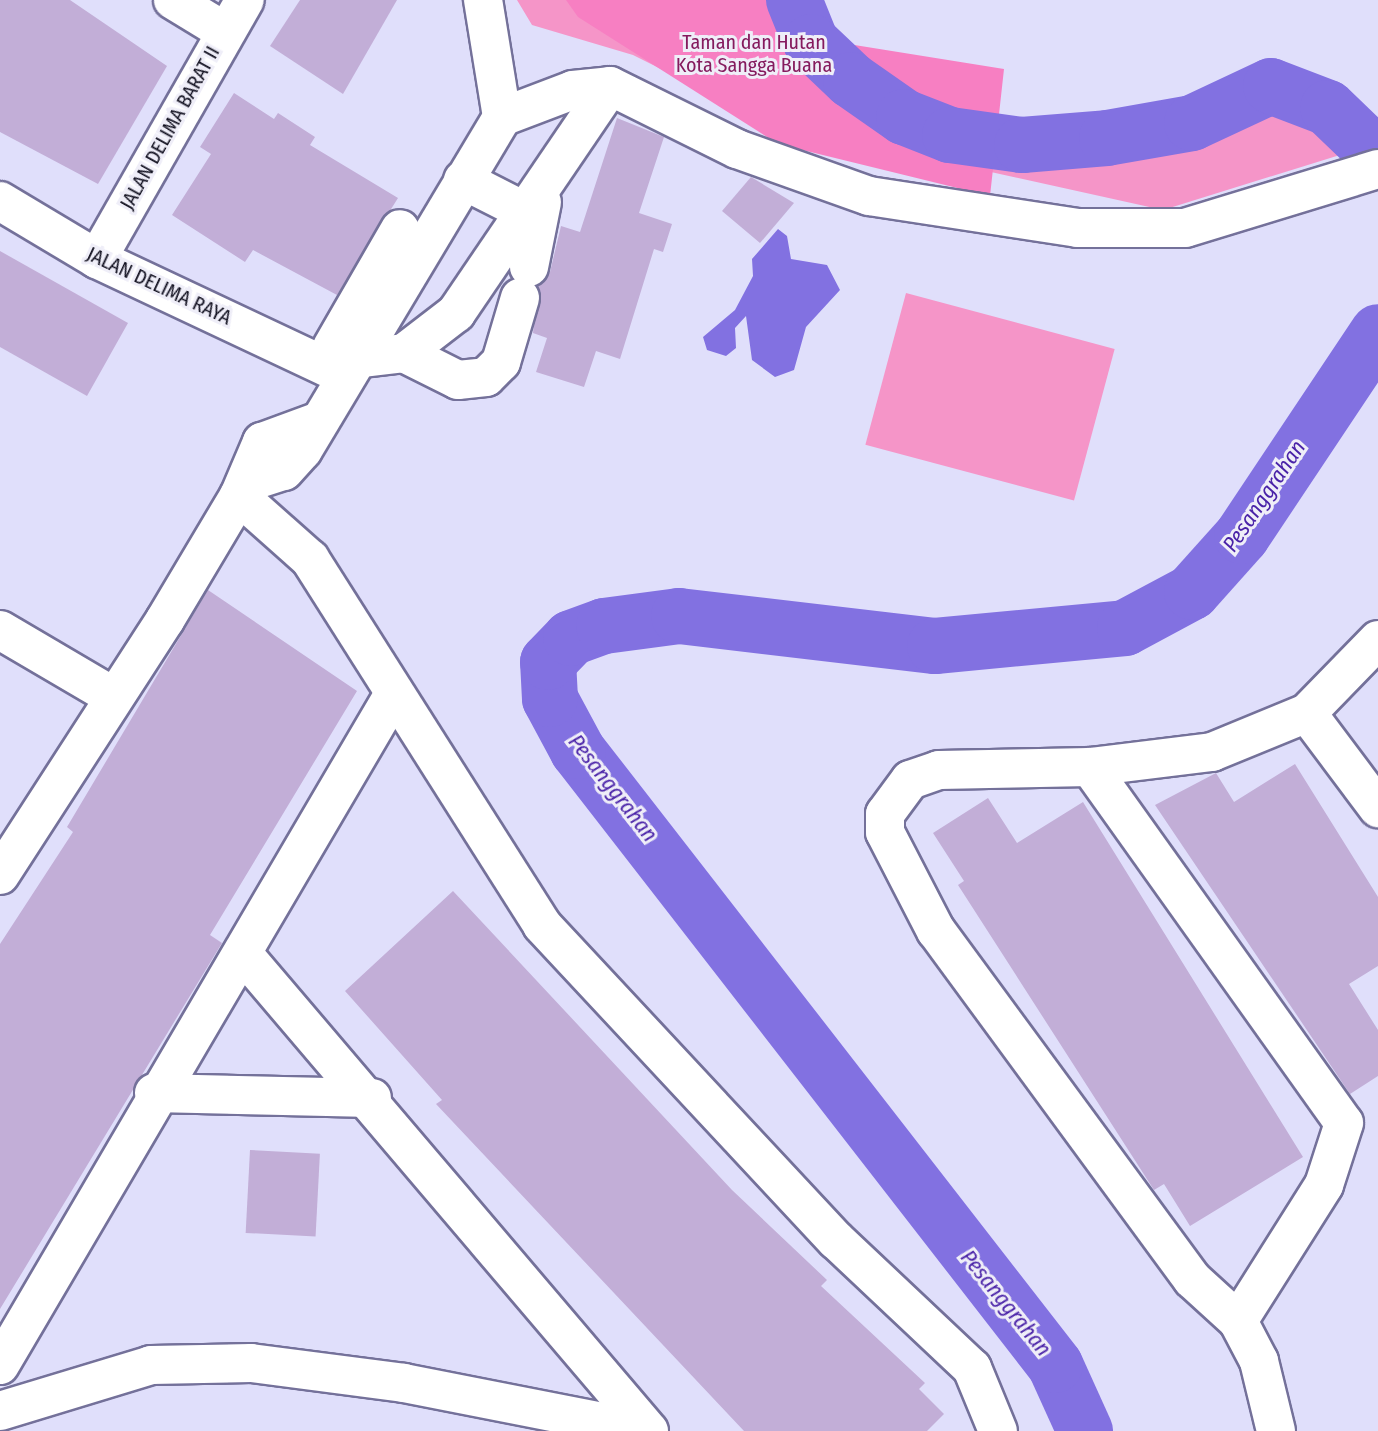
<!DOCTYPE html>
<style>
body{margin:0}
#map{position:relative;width:1378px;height:1431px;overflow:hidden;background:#e0dffb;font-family:"Fira Sans Condensed",sans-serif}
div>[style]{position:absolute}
.green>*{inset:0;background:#f595c8;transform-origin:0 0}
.forest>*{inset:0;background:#f77fc2}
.water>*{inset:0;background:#8271e1}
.river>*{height:56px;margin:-28px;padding:0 28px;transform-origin:28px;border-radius:28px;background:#8271e1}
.building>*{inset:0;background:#c2aed7;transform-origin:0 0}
.roads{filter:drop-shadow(2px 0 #74719a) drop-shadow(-2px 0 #74719a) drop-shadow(0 2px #74719a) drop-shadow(0 -2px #74719a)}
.minor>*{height:38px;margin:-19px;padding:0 19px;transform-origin:19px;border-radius:19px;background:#fff}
span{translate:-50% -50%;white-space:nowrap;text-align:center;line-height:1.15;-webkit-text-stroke:6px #efeef8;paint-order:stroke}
.park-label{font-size:20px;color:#851b5e}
.street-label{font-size:20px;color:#121120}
.water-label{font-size:22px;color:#4a23a8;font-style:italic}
</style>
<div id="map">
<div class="green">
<div style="clip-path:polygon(517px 0,794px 0,811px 42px,950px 135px,1022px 145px,1107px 138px,1192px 123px,1271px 86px,1328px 108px,1372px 145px,1163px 210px,769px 123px,633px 55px,532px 25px)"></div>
<div style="left:906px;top:293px;width:216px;height:157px;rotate:15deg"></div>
</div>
<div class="forest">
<div style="clip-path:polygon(566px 0,807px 0,842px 43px,1004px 69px,990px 196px,778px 144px,578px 17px)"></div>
</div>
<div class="water">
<div style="clip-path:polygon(778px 229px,787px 236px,791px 259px,827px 265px,840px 290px,806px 327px,794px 370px,775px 377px,752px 360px,746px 316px,735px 328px,736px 348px,726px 356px,707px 350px,703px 337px,735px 310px,753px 276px,752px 259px)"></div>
</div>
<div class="river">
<div style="left:794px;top:0;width:45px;rotate:68deg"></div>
<div style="left:811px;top:42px;width:55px;rotate:43.5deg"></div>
<div style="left:851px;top:80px;width:65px;rotate:34.9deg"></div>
<div style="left:904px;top:117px;width:49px;rotate:21.4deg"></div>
<div style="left:950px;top:135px;width:73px;rotate:7.9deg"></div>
<div style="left:1022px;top:145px;width:85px;rotate:-4.7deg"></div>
<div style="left:1107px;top:138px;width:86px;rotate:-10deg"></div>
<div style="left:1192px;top:123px;width:87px;rotate:-25.1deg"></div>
<div style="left:1271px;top:86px;width:61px;rotate:21.1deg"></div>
<div style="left:1328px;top:108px;width:69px;rotate:43.8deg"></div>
<div style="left:1085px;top:1431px;width:72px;rotate:-114.4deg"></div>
<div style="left:1055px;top:1365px;width:778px;rotate:-127.84deg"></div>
<div style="left:578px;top:751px;width:59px;rotate:-118.3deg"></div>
<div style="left:550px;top:699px;width:37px;rotate:-93deg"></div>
<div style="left:548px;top:662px;width:33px;rotate:-46deg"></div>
<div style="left:571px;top:638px;width:35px;rotate:-20deg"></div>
<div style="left:604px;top:626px;width:76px;rotate:-7.6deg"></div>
<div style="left:679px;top:616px;width:258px;rotate:6.7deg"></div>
<div style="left:935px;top:646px;width:191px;rotate:-5.4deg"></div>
<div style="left:1125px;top:628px;width:76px;rotate:-28.2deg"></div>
<div style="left:1192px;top:592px;width:75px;rotate:-48.2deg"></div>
<div style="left:1242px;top:536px;width:245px;rotate:-56.3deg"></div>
</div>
<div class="building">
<div style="clip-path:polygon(0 0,70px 0,167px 66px,98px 184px,0 132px)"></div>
<div style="clip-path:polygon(300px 0,397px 0,343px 94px,270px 46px)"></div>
<div style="clip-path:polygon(234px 93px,274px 119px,278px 113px,315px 137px,310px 145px,398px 198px,337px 295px,253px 250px,245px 262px,172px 215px,211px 154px,200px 147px)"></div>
<div style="clip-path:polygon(617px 118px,664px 137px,639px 213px,672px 224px,663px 252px,654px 249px,620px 359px,596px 351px,584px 387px,536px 372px,547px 338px,533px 333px,538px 287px,550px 272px,561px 226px,580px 232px)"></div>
<div style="clip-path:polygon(751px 177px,794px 203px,760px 243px,722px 211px)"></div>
<div style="clip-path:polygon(0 251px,128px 323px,87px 396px,0 347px)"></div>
<div style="clip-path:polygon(208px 590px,357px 691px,210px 935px,222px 943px,0 1309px,0 944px,73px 832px,67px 827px)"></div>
<div style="clip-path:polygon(1295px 764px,1378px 897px,1378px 966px,1349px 984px,1378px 1030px,1378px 1076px,1350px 1094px,1155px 805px,1216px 773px,1234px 802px)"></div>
<div style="clip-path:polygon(988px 798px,1017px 843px,1083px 802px,1303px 1157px,1190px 1226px,1164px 1184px,1154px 1190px,958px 885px,964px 881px,933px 833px)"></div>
<div style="clip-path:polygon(453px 891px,732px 1190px,827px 1280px,821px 1286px,925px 1383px,919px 1389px,944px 1414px,927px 1431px,744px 1431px,436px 1104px,442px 1100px,345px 991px)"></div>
<div style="left:250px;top:1150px;width:70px;height:83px;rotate:3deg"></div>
</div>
<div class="roads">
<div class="minor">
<div style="left:173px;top:0;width:60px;rotate:31.3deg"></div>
<div style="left:502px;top:117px;width:76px;rotate:-20.8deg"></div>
<div style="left:573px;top:90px;width:37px;rotate:-6deg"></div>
<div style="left:610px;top:86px;width:142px;rotate:26.4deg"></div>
<div style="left:737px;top:149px;width:140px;rotate:19.6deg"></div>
<div style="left:869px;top:196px;width:210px;rotate:8.7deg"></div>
<div style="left:1077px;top:228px;width:108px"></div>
<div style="left:1185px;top:228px;width:202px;rotate:-17deg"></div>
<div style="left:463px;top:180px;width:71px;rotate:26.9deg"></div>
<div style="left:0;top:201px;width:113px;rotate:30.9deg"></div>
<div style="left:97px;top:259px;width:273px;rotate:25.2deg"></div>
<div style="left:97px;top:259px;width:298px;rotate:-60.3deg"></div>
<div style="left:529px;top:267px;width:66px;rotate:-78.7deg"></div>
<div style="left:332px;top:347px;width:136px;rotate:-60deg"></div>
<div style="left:404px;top:353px;width:60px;rotate:26.6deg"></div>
<div style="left:458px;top:380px;width:28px;rotate:-6deg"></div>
<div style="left:486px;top:377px;width:21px;rotate:-45deg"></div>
<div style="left:501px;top:362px;width:67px;rotate:-73.5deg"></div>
<div style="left:355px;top:359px;width:49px;rotate:-7deg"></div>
<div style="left:404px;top:353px;width:66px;rotate:-37.6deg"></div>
<div style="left:456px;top:313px;width:274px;rotate:-55.8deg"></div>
<div style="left:246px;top:483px;width:40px;rotate:-18deg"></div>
<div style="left:284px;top:471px;width:28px;rotate:-48deg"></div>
<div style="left:303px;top:450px;width:388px;rotate:-59.1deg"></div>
<div style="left:502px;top:117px;width:119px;rotate:-99.2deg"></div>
<div style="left:239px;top:496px;width:95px;rotate:41.6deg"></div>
<div style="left:310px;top:559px;width:433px;rotate:57.6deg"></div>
<div style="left:542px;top:925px;width:431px;rotate:47deg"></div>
<div style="left:836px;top:1240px;width:187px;rotate:43.3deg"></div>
<div style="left:972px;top:1368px;width:68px;rotate:67.6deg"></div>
<div style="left:0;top:630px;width:132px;rotate:30.4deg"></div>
<div style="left:1307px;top:713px;width:119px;rotate:53.2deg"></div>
<div style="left:1090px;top:767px;width:437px;rotate:54.5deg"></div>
<div style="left:1344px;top:1123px;width:65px;rotate:107.9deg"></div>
<div style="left:1324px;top:1185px;width:161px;rotate:122.3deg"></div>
<div style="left:0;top:875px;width:304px;rotate:-57.1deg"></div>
<div style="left:165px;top:620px;width:144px;rotate:-59.2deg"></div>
<div style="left:239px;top:496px;width:59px;rotate:-66.9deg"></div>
<div style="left:262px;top:442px;width:55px;rotate:-20.1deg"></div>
<div style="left:244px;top:955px;width:625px;rotate:49.61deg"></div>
<div style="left:154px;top:1093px;width:218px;rotate:1.3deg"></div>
<div style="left:0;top:1365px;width:775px;rotate:-59.59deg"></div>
<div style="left:0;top:1411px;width:158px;rotate:-16.9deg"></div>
<div style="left:151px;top:1365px;width:100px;rotate:-1.1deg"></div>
<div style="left:251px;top:1363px;width:154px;rotate:7.4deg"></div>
<div style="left:404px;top:1383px;width:249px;rotate:11.1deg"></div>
<div style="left:1276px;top:1431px;width:72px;rotate:-103.7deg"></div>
<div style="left:1259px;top:1361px;width:45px;rotate:-117.7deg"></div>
<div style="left:1238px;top:1321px;width:62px;rotate:-137.6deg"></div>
<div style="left:1192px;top:1279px;width:432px;rotate:-126.3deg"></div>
<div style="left:936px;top:931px;width:111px;rotate:-117.3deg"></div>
<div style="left:885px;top:832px;width:18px;rotate:-90deg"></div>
<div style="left:885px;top:814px;width:42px;rotate:-53.7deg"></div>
<div style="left:910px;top:780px;width:31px;rotate:-19deg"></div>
<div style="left:939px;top:770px;width:151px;rotate:-1.1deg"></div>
<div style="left:1090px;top:767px;width:123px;rotate:-7deg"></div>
<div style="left:1212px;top:752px;width:103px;rotate:-22.3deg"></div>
<div style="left:1307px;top:713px;width:102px;rotate:-45.8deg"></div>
</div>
</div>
<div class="park-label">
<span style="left:754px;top:54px">Taman dan Hutan<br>Kota Sangga Buana</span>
</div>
<div class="street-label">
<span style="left:170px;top:128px;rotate:-61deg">JALAN DELIMA BARAT II</span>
<span style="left:159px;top:286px;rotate:25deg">JALAN DELIMA RAYA</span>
</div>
<div class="water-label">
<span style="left:1264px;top:496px;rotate:-56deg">Pesanggrahan</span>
<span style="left:613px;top:788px;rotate:52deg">Pesanggrahan</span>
<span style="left:1006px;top:1303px;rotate:51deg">Pesanggrahan</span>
</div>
</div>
